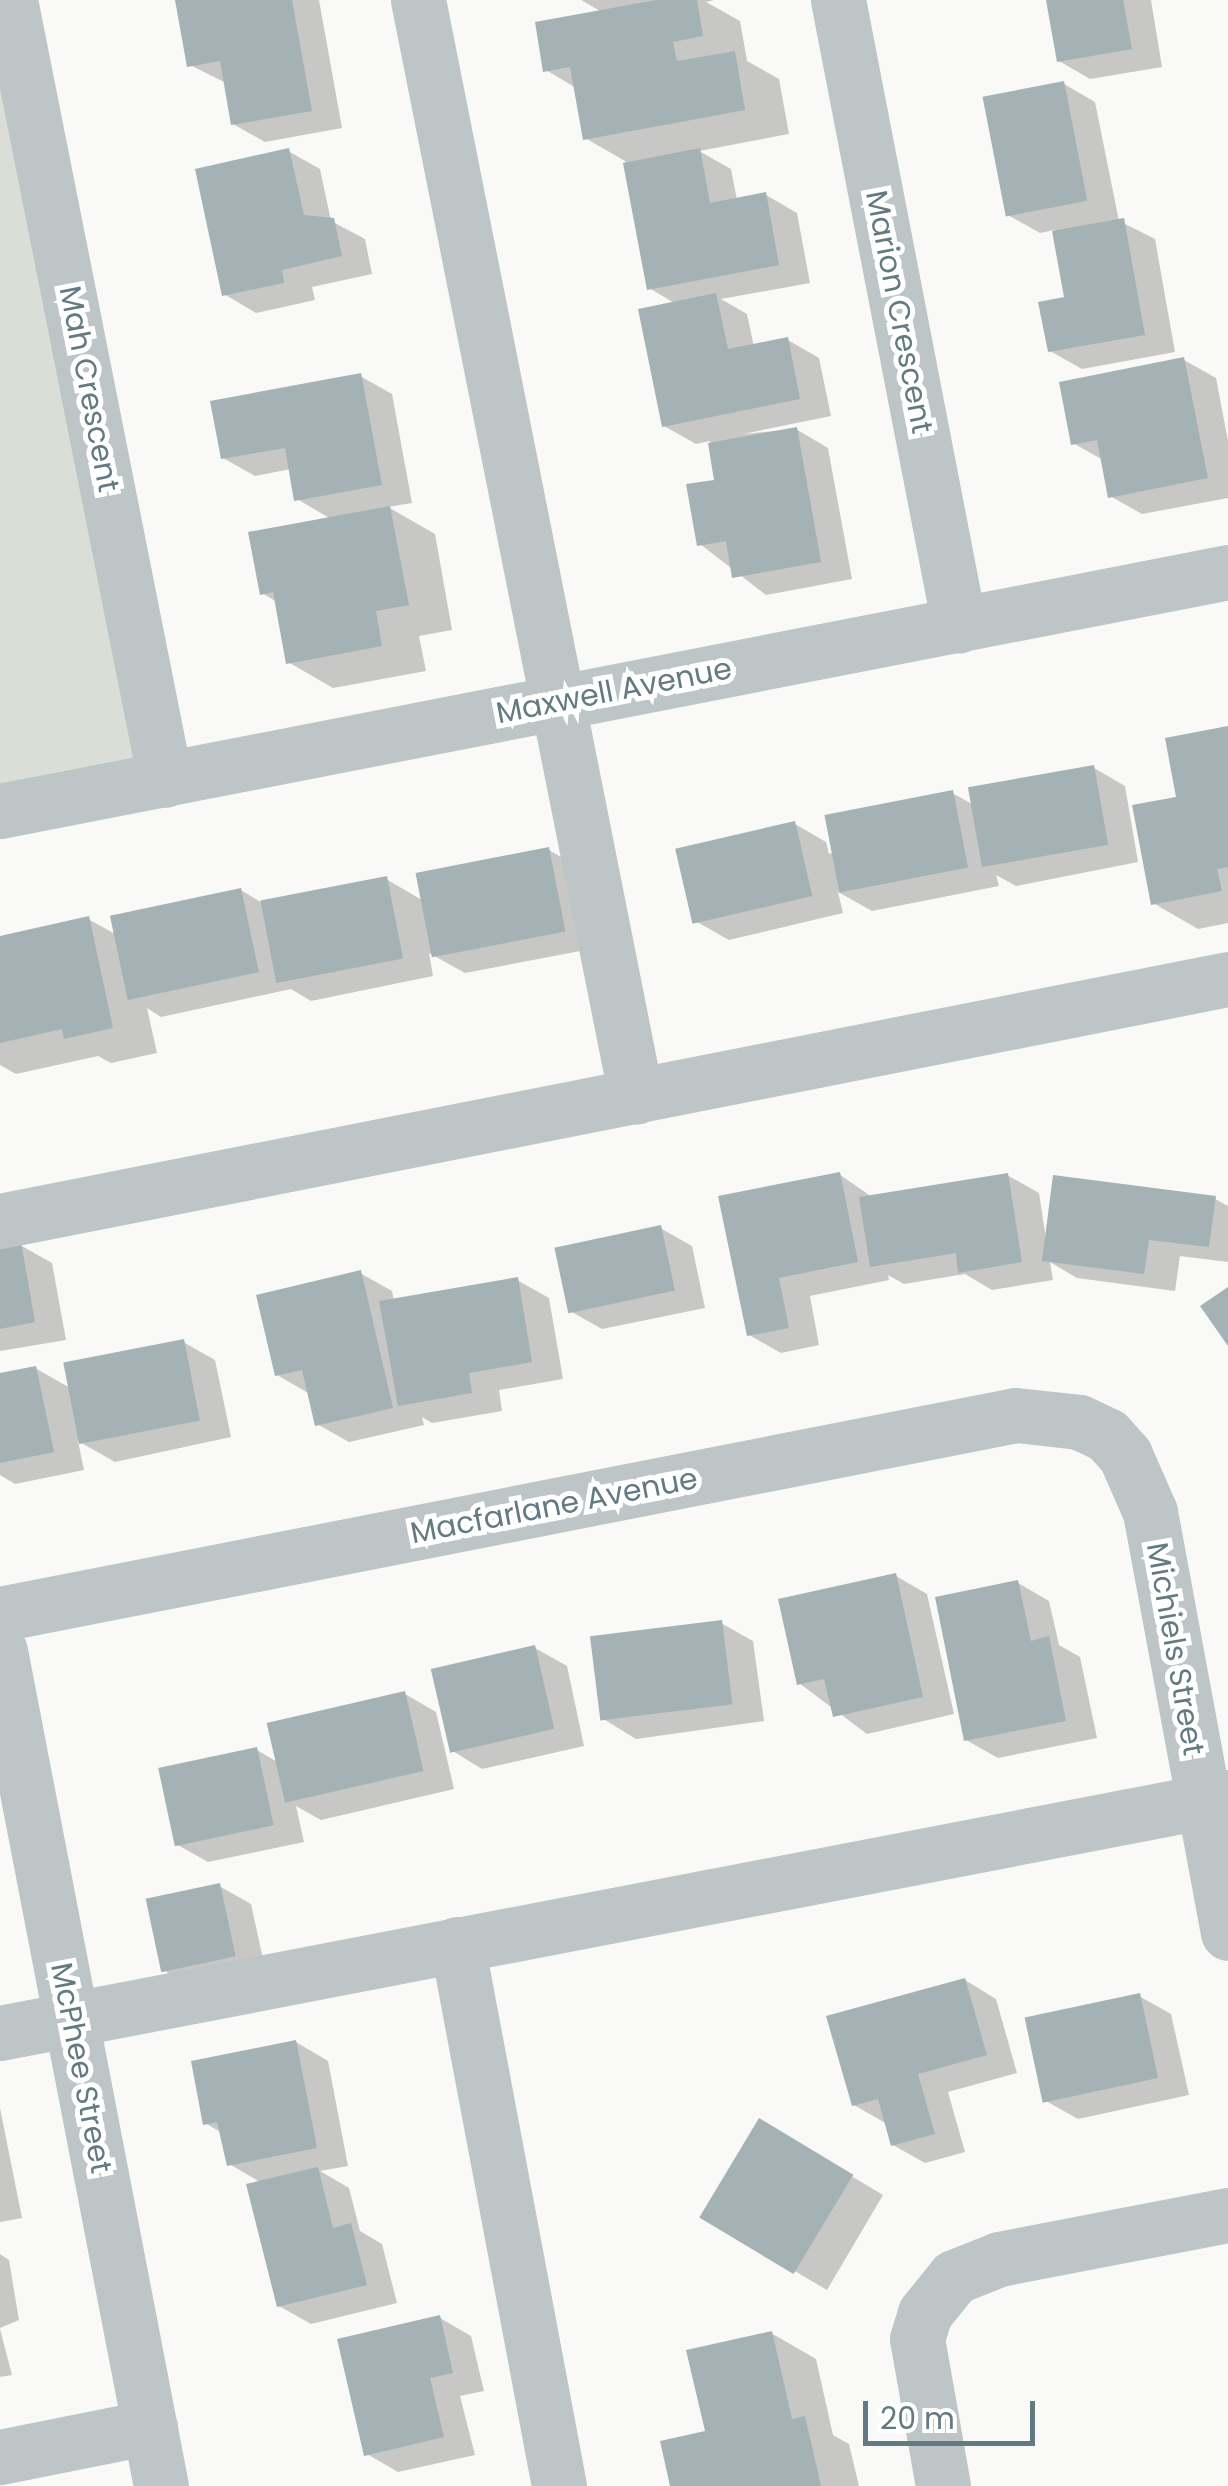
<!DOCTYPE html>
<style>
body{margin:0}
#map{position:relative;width:1228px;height:2486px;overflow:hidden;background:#f9f9f7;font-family:Poppins,sans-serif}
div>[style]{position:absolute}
.green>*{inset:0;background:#daded6}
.shadow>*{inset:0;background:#0003}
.building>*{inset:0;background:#a4b1b5;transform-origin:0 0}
.minor>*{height:55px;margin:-27.5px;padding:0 27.5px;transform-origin:27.5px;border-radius:27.5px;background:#bdc5c7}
span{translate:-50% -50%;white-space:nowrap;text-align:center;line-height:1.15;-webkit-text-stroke:10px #fff;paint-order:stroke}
.street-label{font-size:30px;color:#647a82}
.scale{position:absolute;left:863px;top:2401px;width:172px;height:45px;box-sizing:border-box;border:5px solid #647a82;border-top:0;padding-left:12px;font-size:30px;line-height:35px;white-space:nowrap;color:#647a82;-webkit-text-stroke:8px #fff;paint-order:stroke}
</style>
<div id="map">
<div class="green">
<div style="clip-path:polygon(0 0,165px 780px,0 811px)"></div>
</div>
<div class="shadow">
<div style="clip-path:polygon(178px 0,319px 0,342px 128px,265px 142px,233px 124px,226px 83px,190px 65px)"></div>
<div style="clip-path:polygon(581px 0,714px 0,706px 2px,740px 21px,747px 61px,779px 79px,789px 134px,699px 151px,731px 169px,737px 200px,766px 195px,797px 213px,810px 283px,721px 299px,747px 314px,754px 347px,788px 340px,819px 358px,831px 416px,743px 434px,796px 429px,828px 448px,852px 579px,766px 595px,700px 544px,717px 482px,710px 441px,696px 444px,664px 426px,676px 304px,649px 288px,625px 161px,585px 138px,576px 88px,546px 70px,602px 12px)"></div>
<div style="clip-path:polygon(1048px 0,1151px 0,1162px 67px,1090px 79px,1059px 61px)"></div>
<div style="clip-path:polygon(1064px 84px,1095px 102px,1119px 221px,1155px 239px,1175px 352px,1082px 369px,1050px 351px,1067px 299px,1054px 230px,1040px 233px,1008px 215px)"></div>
<div style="clip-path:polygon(288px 151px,320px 169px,331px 221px,365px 239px,372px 274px,312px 287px,315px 300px,256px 313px,224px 294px)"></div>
<div style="clip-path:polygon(1184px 360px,1216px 378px,1228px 441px,1228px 498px,1142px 514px,1110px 496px,1103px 460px,1073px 443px)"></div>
<div style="clip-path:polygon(360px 376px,392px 394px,412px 503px,388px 507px,435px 534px,452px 630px,419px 636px,426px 671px,333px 688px,288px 662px,277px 602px,262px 593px,331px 519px,297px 499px,291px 469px,255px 476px,223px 458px)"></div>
<div style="clip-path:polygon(1228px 729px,1228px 923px,1198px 929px,1153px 903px,1179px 799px)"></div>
<div style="clip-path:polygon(1094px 768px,1125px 786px,1138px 862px,1016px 886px,996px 875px,999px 886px,872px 911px,838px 892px,843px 913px,729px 940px,697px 922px,795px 824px,826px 842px,829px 854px,952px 793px,974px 805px)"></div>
<div style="clip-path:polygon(549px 850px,580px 868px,596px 948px,465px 973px,429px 953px,433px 976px,311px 1001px,291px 989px,161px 1017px,147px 1008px,157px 1053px,111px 1063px,98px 1056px,16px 1074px,0 1065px,0 939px,88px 919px,117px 935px,241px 890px,264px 904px,386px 879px,422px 900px)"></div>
<div style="clip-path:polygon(839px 1174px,872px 1197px,1007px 1175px,1039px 1193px,1046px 1239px,1215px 1199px,1228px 1206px,1228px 1262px,1180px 1256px,1175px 1291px,1077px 1278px,1050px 1262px,1053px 1280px,992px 1290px,965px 1274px,904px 1284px,888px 1275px,889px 1280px,810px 1296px,819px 1345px,781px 1353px,749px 1335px,721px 1198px)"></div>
<div style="clip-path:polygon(660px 1228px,692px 1246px,705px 1308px,602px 1329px,570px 1311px)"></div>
<div style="clip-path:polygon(20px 1245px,52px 1263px,66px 1340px,0 1351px,0 1248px)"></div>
<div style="clip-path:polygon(360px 1273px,392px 1291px,394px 1301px,517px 1280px,549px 1298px,563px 1379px,499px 1390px,502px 1411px,432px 1423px,422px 1417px,424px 1425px,349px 1442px,317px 1424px,310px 1394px,277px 1375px)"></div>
<div style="clip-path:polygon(183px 1342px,215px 1360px,231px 1437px,115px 1462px,78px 1441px,84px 1470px,15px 1484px,0 1475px,0 1376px,35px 1368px,72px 1389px)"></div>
<div style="clip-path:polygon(896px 1576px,927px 1594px,954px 1714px,867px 1734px,799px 1683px)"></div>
<div style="clip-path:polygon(1018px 1583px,1049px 1601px,1059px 1645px,1080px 1657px,1097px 1738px,998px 1758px,966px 1740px)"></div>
<div style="clip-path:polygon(721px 1623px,753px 1641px,764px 1721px,636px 1739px,605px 1720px)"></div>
<div style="clip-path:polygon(535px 1648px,567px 1666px,584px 1746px,482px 1769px,451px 1750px)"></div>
<div style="clip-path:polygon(405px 1694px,436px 1712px,454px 1789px,321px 1820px,296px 1806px,304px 1842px,208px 1862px,176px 1844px,257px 1750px,279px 1763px)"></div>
<div style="clip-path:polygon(219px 1886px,251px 1904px,266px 1973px,196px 1989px,165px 1971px)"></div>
<div style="clip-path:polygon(965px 1980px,996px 1999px,1017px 2073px,948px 2092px,965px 2152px,925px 2163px,893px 2145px,887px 2124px,854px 2105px)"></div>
<div style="clip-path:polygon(1139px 1996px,1171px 2014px,1189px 2095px,1078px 2119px,1046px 2101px)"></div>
<div style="clip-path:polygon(296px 2042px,328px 2061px,348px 2166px,320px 2171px,349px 2188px,360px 2231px,382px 2244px,397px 2303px,311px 2324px,279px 2306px,262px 2183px,229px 2164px,222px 2133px,205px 2123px)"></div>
<div style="clip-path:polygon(0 2108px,22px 2218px,0 2222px)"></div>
<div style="clip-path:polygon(791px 2140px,883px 2195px,827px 2290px,703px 2217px)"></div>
<div style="clip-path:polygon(0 2254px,9px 2260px,19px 2320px,0 2328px)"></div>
<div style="clip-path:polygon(440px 2318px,471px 2336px,484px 2391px,460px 2396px,475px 2455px,398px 2472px,367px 2454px)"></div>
<div style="clip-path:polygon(0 2329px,12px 2375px,0 2377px)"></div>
<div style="clip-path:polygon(771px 2333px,816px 2359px,833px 2435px,849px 2444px,859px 2486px,673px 2486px)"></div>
</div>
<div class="building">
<div style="clip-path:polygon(175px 0,292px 0,312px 111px,231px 125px,220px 61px,187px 67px)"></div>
<div style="clip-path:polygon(656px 0,697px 0,703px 36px,673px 42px,677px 61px,735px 51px,745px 110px,583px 140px,570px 67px,543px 72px,535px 22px)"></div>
<div style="clip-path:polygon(1046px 0,1123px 0,1132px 49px,1057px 62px)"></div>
<div style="left:1064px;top:81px;width:122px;height:83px;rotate:79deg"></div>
<div style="clip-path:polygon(289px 148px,304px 215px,334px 218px,342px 256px,282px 270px,284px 283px,222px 296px,195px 169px)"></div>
<div style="clip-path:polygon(700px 148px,710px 203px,766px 192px,779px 265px,647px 290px,623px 163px)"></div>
<div style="clip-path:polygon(1124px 218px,1145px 335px,1048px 352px,1038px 302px,1064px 297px,1052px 231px)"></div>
<div style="clip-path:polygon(716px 293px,728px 349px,788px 337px,800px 399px,662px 427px,638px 309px)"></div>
<div style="clip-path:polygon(1184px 357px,1208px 478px,1108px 498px,1097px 440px,1071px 445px,1059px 382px)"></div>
<div style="clip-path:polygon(361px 373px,382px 485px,294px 501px,285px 448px,221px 459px,210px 401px)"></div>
<div style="clip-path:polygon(797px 427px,821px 562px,732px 578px,726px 541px,697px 546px,686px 484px,714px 480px,708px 443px)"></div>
<div style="clip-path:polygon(390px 506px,409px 605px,376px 611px,382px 646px,286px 664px,273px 592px,260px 595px,248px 532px)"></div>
<div style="clip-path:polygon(1228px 726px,1228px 867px,1217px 869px,1222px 891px,1151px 905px,1132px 805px,1176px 797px,1165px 738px)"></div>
<div style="left:1094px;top:765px;width:81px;height:128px;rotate:80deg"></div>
<div style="left:953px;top:790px;width:79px;height:131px;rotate:79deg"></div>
<div style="left:795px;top:821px;width:77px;height:123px;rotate:77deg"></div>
<div style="left:549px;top:847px;width:86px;height:136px;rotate:79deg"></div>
<div style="left:387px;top:876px;width:84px;height:129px;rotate:79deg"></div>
<div style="left:241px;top:888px;width:86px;height:134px;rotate:78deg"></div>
<div style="clip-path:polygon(89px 916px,113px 1028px,64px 1039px,62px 1029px,0 1043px,0 936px)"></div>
<div style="clip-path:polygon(840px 1172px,858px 1262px,779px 1278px,789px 1328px,747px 1336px,718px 1196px)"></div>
<div style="clip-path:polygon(1008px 1173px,1022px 1262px,958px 1273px,956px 1253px,870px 1267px,859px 1197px)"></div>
<div style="clip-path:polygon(1053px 1175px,1216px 1196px,1209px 1247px,1149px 1240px,1144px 1274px,1042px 1261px)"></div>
<div style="left:661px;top:1225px;width:67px;height:109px;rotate:78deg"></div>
<div style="clip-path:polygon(21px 1242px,35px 1322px,0 1329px,0 1246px)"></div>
<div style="clip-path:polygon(361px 1270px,393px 1408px,315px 1426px,302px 1370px,275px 1376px,256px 1295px)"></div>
<div style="clip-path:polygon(518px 1277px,532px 1362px,469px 1373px,472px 1393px,398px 1406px,379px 1301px)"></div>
<div style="clip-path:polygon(1228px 1287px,1228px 1346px,1200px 1306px)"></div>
<div style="left:184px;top:1339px;width:83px;height:123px;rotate:79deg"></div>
<div style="clip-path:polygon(36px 1366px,54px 1452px,0 1463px,0 1373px)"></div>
<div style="clip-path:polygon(896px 1573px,923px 1697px,833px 1717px,824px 1679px,797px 1685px,778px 1599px)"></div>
<div style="clip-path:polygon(1018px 1580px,1031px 1641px,1049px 1636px,1066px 1721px,964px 1741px,935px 1597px)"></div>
<div style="left:722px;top:1620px;width:85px;height:133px;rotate:83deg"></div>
<div style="left:535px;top:1645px;width:86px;height:107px;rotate:77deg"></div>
<div style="left:405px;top:1691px;width:82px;height:142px;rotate:77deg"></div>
<div style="left:257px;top:1747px;width:80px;height:101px;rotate:78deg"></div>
<div style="left:220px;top:1883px;width:75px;height:76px;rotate:78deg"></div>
<div style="clip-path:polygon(965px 1978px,987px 2055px,918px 2074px,935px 2134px,891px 2146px,878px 2099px,852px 2106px,826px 2016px)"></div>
<div style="left:1140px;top:1993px;width:87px;height:118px;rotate:78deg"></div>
<div style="clip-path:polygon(296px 2040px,317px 2148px,227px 2166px,217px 2122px,203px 2125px,191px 2061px)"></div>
<div style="left:759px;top:2118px;width:110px;height:116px;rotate:31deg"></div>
<div style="clip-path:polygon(318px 2167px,333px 2228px,351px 2223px,367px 2285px,277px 2307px,246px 2184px)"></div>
<div style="clip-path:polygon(440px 2315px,453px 2373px,430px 2378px,444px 2437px,364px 2456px,337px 2339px)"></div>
<div style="clip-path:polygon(772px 2331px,792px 2419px,805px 2416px,821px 2486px,670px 2486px,660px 2441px,705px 2431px,686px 2350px)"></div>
</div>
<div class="minor">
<div style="left:10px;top:0;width:795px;rotate:78.76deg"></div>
<div style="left:418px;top:0;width:1118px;rotate:78.76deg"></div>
<div style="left:838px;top:0;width:637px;rotate:79.04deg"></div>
<div style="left:0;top:811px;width:1251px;rotate:-11.01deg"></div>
<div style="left:0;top:1221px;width:1252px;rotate:-11.15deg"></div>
<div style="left:0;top:1614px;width:1035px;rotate:-11.08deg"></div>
<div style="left:1016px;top:1415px;width:63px;rotate:6.3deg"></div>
<div style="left:1079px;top:1422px;width:31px;rotate:25deg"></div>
<div style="left:1107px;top:1435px;width:27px;rotate:48deg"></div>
<div style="left:1125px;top:1455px;width:62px;rotate:66.3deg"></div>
<div style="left:1150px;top:1512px;width:428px;rotate:79.5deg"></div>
<div style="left:0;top:1651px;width:850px;rotate:79.09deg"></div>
<div style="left:457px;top:1944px;width:552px;rotate:79.34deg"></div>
<div style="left:0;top:2033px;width:1250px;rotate:-10.88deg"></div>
<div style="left:0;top:2457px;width:153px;rotate:-11.3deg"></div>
<div style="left:943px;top:2486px;width:149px;rotate:-100deg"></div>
<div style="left:917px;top:2339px;width:27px;rotate:-73deg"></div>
<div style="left:925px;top:2313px;width:46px;rotate:-51.1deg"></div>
<div style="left:954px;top:2277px;width:48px;rotate:-21.8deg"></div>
<div style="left:999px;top:2259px;width:233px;rotate:-10.9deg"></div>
</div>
<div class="street-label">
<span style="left:899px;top:312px;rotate:79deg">Marion Crescent</span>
<span style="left:89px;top:389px;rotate:79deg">Mah Crescent</span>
<span style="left:614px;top:691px;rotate:-11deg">Maxwell Avenue</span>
<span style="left:554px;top:1506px;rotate:-11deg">Macfarlane Avenue</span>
<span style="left:1175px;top:1649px;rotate:80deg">Michiels Street</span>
<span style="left:81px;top:2068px;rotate:79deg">McPhee Street</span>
</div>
<div class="scale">20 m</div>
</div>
